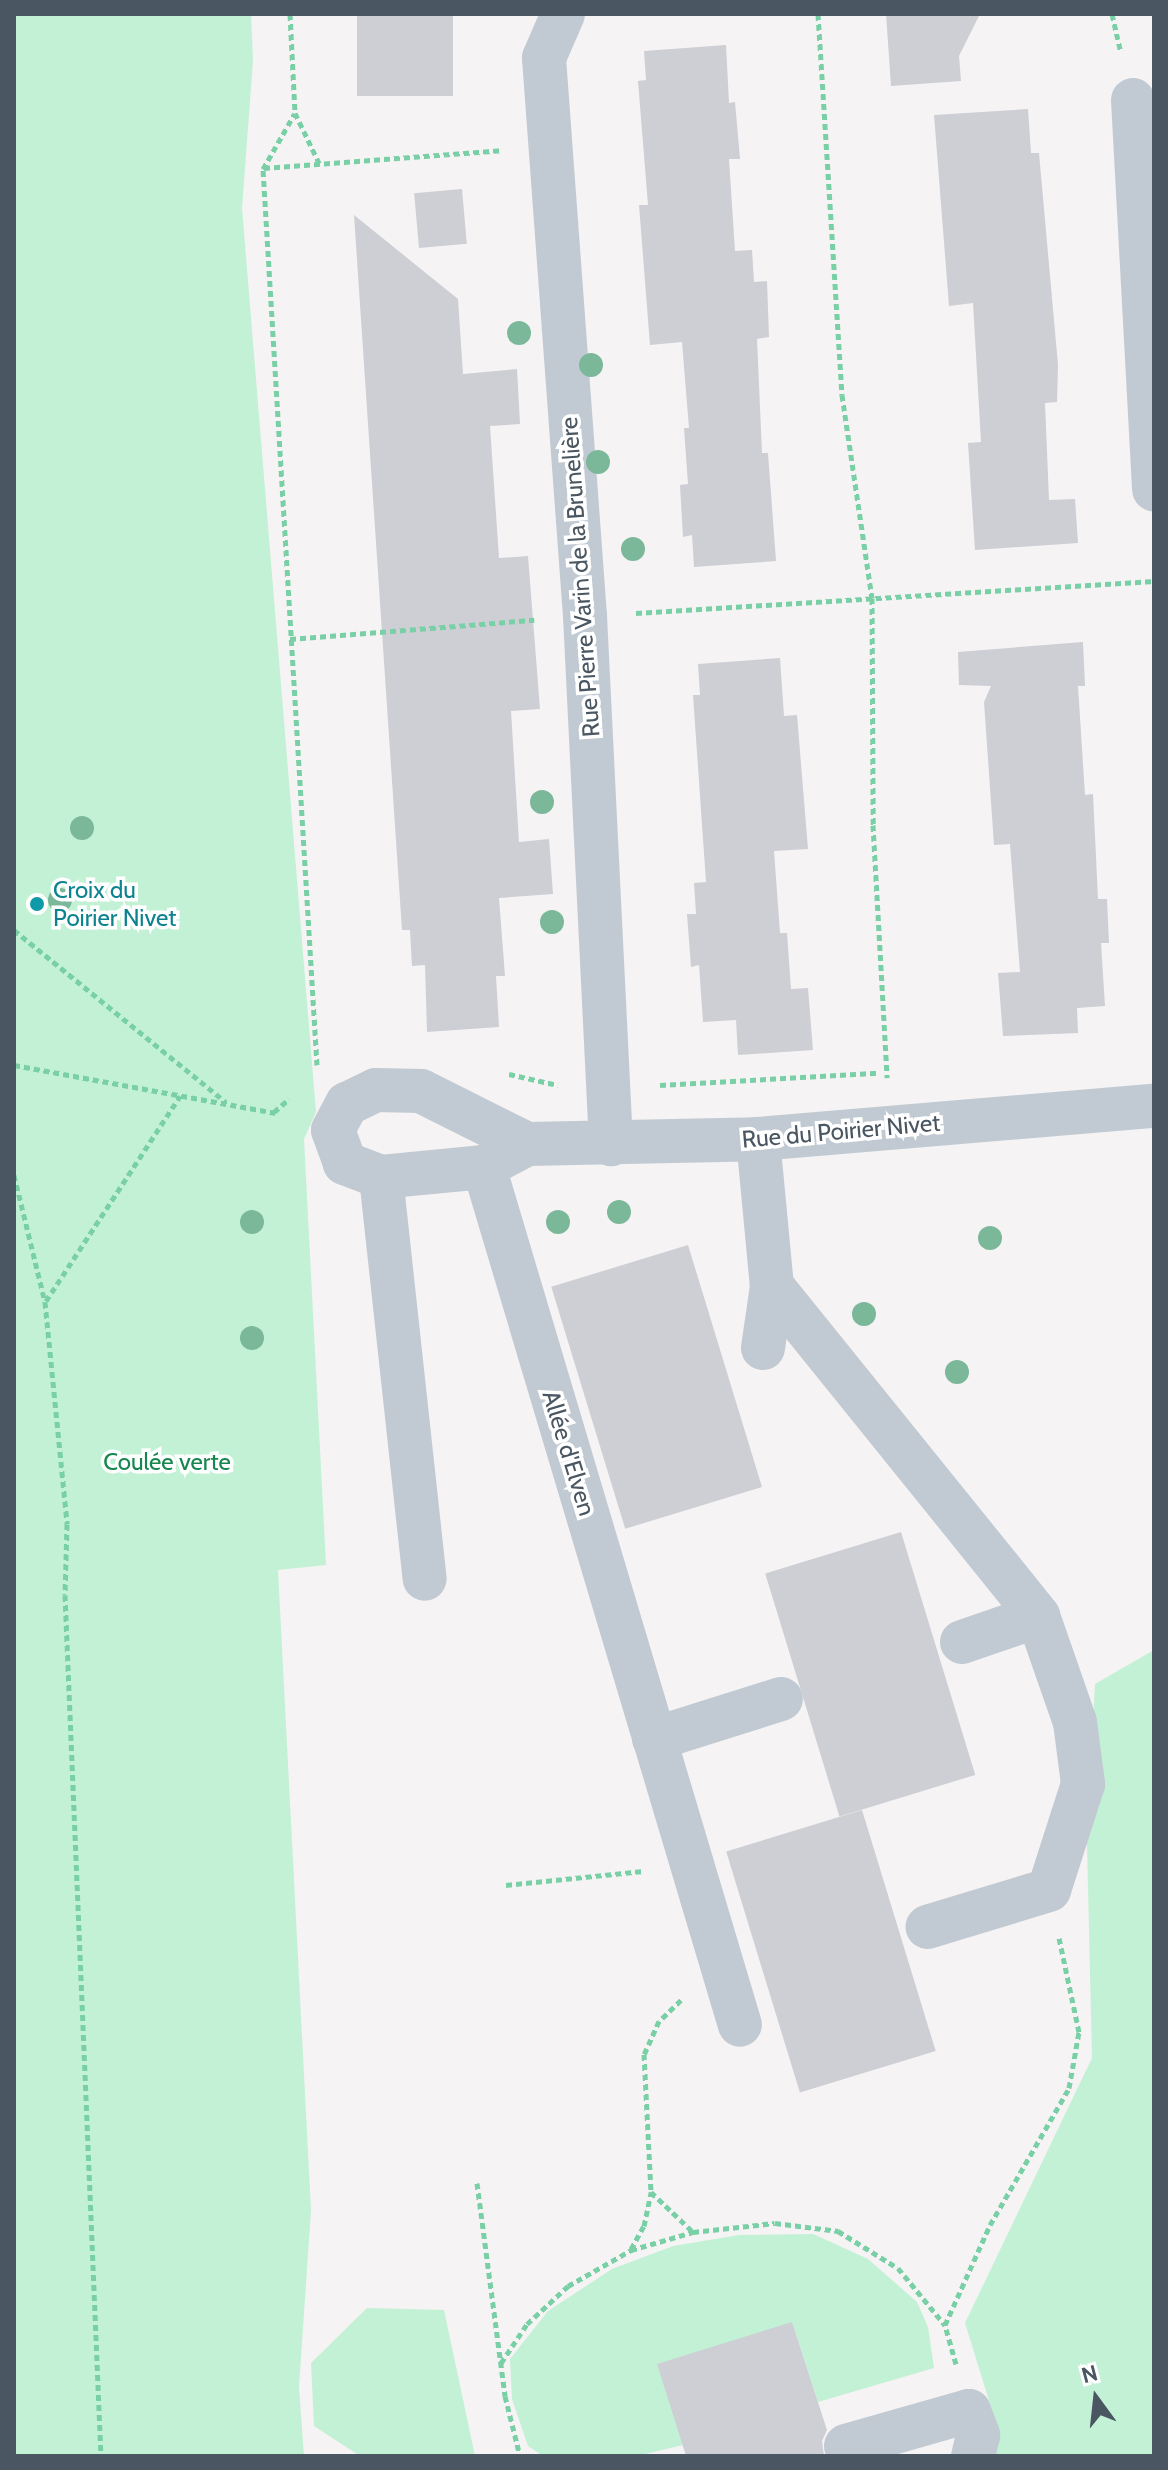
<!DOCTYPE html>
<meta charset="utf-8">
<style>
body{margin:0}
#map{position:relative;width:1168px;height:2470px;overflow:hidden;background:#f5f3f3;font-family:Cabin,sans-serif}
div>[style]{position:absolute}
.green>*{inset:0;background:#c3f1d5}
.building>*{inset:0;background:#cdcfd5;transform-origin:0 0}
.path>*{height:5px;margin-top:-2.5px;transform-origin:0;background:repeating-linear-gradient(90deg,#7ad0a6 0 6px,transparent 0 10px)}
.minor>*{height:44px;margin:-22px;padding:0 22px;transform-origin:22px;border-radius:22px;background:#c1cad2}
.trees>*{width:24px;height:24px;margin:-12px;border-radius:50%;background:#7bb799}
.dots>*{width:22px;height:22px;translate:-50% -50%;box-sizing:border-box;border:4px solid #fff;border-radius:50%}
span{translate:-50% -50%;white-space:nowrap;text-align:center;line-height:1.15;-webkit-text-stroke:7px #fff;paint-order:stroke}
.street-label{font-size:24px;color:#4a5661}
.culture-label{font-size:24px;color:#0d838f}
.left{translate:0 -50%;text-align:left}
.park-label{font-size:24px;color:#17864f}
.frame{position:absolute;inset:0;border:16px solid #4a5661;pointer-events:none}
.north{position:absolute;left:1056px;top:2358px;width:80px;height:80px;-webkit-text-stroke:6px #fff;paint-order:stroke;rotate:345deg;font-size:22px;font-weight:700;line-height:32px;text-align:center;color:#4a5661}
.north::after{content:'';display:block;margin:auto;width:28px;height:36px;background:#4a5661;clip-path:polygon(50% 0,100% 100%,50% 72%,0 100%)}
</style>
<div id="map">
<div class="green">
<div style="clip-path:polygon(14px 14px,251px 14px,253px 61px,242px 208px,316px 1112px,304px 1139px,326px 1565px,278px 1570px,311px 2210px,299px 2387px,304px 2456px,14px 2456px)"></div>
<div style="clip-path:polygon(1154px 1650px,1154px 2456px,994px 2456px,999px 2433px,965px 2323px,1092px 2058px,1087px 1844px,1095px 1684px)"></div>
<div style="clip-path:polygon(813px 2234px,868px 2259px,917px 2302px,928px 2327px,934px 2368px,818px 2402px,792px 2322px,683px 2445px,637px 2456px,543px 2456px,528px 2446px,512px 2399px,510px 2359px,548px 2311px,612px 2269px,673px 2246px,739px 2235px)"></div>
<div style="clip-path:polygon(367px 2308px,444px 2310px,475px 2456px,360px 2456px,314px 2426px,311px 2363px)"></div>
</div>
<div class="building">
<div style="left:357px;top:14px;width:96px;height:82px"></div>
<div style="clip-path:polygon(886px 14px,980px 14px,959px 56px,961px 81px,891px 86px)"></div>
<div style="clip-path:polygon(726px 45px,729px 103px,735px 102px,740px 159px,729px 159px,735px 251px,752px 250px,754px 282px,767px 281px,769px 337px,757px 339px,762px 453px,768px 453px,776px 561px,694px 567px,692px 535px,683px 537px,680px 485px,688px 484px,684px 428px,689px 428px,682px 342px,650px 345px,639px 205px,648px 205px,638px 81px,646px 80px,644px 51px)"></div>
<div style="clip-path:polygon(1028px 109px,1031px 153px,1039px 153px,1058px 365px,1057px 402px,1045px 403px,1049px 500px,1075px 499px,1078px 543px,975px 550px,968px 443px,981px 442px,973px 303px,949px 306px,934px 115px)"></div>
<div style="left:462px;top:189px;width:55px;height:48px;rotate:85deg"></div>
<div style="clip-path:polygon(354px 215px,458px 299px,463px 374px,517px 369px,520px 424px,490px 426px,499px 558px,528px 556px,540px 709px,511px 711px,519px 842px,549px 839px,553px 894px,499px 898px,505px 976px,496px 976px,499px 1027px,427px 1032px,425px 965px,412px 966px,410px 930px,402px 930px)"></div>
<div style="clip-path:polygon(1083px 642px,1085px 686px,1078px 686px,1085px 795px,1093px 794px,1098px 899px,1107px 899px,1109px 943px,1101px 943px,1105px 1006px,1077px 1008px,1078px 1033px,1003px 1036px,998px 973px,1020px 972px,1010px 844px,994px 845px,984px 702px,991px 686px,959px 685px,958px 652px)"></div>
<div style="clip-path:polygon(780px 658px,784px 716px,797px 715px,808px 849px,774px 851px,780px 933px,787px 933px,791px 989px,808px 988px,813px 1050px,738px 1055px,736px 1020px,703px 1022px,699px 965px,691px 967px,687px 914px,696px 914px,694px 883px,706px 882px,693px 695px,700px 695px,698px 664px)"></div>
<div style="left:688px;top:1245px;width:253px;height:143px;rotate:73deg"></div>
<div style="left:901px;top:1532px;width:254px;height:142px;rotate:73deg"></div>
<div style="left:862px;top:1810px;width:252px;height:142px;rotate:73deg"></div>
<div style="clip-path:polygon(792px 2322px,827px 2430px,822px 2441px,824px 2456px,686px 2456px,657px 2364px)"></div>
</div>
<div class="path">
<div style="left:290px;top:14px;width:99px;rotate:87.1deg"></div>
<div style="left:818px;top:14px;width:382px;rotate:86.4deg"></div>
<div style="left:842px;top:395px;width:205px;rotate:81.6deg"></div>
<div style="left:872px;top:598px;width:227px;rotate:89.7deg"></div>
<div style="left:873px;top:825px;width:253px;rotate:86.8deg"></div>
<div style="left:1112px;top:14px;width:39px;rotate:77deg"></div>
<div style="left:264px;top:168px;width:238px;rotate:-4.3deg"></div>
<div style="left:636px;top:613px;width:519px;rotate:-3.54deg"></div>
<div style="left:290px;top:639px;width:245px;rotate:-4.5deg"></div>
<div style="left:14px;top:930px;width:273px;rotate:39.1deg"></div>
<div style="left:14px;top:1065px;width:266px;rotate:10.4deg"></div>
<div style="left:317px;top:1065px;width:898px;rotate:-93.45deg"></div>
<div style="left:263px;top:169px;width:64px;rotate:-60.3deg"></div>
<div style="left:295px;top:113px;width:58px;rotate:64.3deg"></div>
<div style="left:509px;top:1074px;width:50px;rotate:12.7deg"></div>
<div style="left:660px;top:1085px;width:218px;rotate:-3.2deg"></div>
<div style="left:274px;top:1112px;width:20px;rotate:-41deg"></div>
<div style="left:14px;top:1175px;width:131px;rotate:76.3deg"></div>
<div style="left:45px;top:1302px;width:223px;rotate:84.3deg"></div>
<div style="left:67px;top:1524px;width:71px;rotate:91.6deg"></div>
<div style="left:65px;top:1595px;width:862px;rotate:87.61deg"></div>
<div style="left:46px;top:1301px;width:245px;rotate:-56.8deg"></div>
<div style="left:506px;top:1885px;width:138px;rotate:-5.8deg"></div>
<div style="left:681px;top:2000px;width:30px;rotate:136deg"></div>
<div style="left:659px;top:2021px;width:36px;rotate:114deg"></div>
<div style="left:644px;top:2054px;width:138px;rotate:87.1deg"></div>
<div style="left:651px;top:2192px;width:57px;rotate:43.6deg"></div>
<div style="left:477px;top:2183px;width:215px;rotate:82.5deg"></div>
<div style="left:505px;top:2396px;width:62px;rotate:76deg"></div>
<div style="left:631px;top:2249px;width:26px;rotate:-61deg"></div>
<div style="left:644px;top:2226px;width:35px;rotate:-78deg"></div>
<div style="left:501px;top:2363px;width:47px;rotate:-56.3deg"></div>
<div style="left:527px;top:2324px;width:56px;rotate:-42.8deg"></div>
<div style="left:568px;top:2286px;width:73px;rotate:-29.7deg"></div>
<div style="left:631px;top:2250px;width:65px;rotate:-16.2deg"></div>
<div style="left:693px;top:2232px;width:82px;rotate:-6.3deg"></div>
<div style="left:775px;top:2223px;width:64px;rotate:7.2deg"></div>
<div style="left:838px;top:2231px;width:70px;rotate:31.7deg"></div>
<div style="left:898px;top:2268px;width:74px;rotate:50.5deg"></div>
<div style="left:956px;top:2364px;width:41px;rotate:-105.8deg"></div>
<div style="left:945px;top:2325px;width:110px;rotate:-65.8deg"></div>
<div style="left:990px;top:2225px;width:158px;rotate:-60deg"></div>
<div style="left:1069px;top:2088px;width:57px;rotate:-79.9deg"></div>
<div style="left:1079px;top:2032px;width:96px;rotate:-102deg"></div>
</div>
<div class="minor">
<div style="left:563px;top:14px;width:48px;rotate:113.4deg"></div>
<div style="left:544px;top:58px;width:560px;rotate:85.8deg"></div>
<div style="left:585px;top:616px;width:529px;rotate:87.18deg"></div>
<div style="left:1133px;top:100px;width:390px;rotate:86.9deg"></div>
<div style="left:376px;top:1090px;width:45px;rotate:1.3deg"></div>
<div style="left:421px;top:1091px;width:119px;rotate:26.6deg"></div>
<div style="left:527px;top:1144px;width:49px;rotate:151.9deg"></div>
<div style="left:484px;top:1167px;width:103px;rotate:174.5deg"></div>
<div style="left:381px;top:1177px;width:39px;rotate:-159deg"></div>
<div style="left:345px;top:1163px;width:35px;rotate:-110deg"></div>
<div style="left:333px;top:1130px;width:30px;rotate:-62deg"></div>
<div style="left:347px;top:1104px;width:32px;rotate:-26deg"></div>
<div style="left:758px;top:1139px;width:148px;rotate:84.6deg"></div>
<div style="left:772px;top:1286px;width:424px;rotate:51.1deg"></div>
<div style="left:1038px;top:1616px;width:112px;rotate:70.8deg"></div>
<div style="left:1075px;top:1722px;width:63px;rotate:82.6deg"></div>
<div style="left:1083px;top:1784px;width:111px;rotate:107.8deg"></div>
<div style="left:1049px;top:1890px;width:127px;rotate:163.1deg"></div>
<div style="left:527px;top:1144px;width:231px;rotate:-1.2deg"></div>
<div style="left:758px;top:1139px;width:397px;rotate:-4.8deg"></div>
<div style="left:484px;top:1167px;width:895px;rotate:73.39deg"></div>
<div style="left:381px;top:1177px;width:404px;rotate:83.8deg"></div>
<div style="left:763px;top:1348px;width:63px;rotate:-81.7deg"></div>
<div style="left:962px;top:1642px;width:80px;rotate:-18.9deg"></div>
<div style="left:654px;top:1739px;width:133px;rotate:-17.5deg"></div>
<div style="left:846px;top:2446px;width:128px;rotate:-15.9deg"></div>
<div style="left:969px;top:2411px;width:26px;rotate:69deg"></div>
<div style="left:978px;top:2435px;width:22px;rotate:103deg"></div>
</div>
<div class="trees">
<div style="left:519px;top:333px"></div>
<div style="left:591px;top:365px"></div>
<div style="left:598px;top:462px"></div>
<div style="left:633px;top:549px"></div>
<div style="left:542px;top:802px"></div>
<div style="left:82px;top:828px"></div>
<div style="left:60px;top:900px"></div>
<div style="left:552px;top:922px"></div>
<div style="left:619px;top:1212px"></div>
<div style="left:252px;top:1222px"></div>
<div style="left:558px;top:1222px"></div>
<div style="left:990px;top:1238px"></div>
<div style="left:864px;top:1314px"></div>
<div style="left:252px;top:1338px"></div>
<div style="left:957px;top:1372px"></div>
</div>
<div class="dots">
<div style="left:37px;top:904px;background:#0f9aa8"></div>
</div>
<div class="street-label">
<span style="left:580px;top:577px;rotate:-94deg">Rue Pierre Varin de la Brunelière</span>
<span style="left:841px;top:1131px;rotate:-5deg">Rue du Poirier Nivet</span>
<span style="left:569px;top:1453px;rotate:73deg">Allée d'Elven</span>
</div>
<div class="culture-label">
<span class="left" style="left:53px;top:904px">Croix du<br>Poirier Nivet</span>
</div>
<div class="park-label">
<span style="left:167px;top:1462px">Coulée verte</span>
</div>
<div class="frame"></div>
<div class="north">N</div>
</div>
